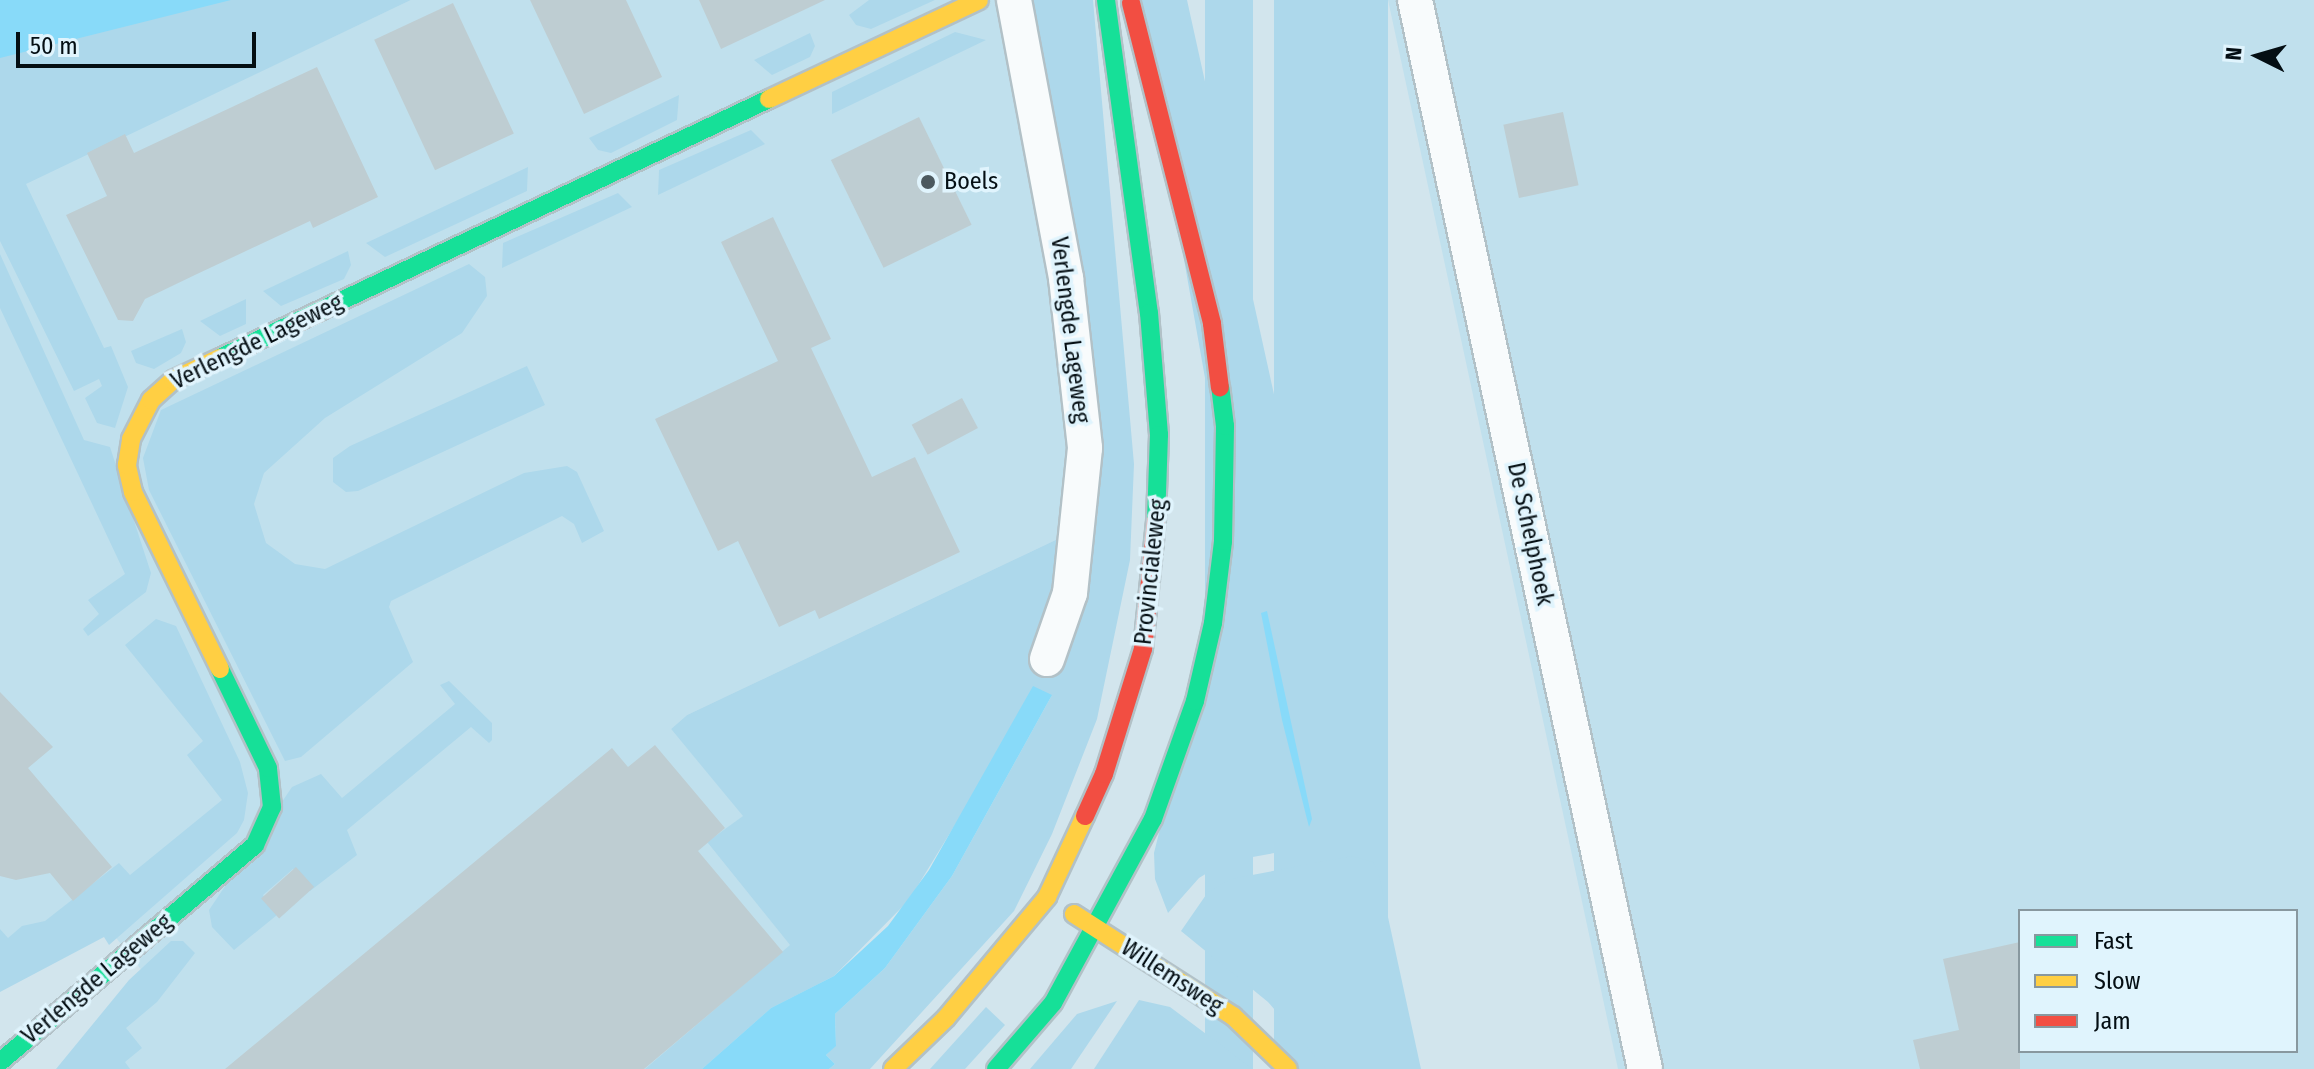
<!DOCTYPE html>
<style>
body{margin:0}
#map{position:relative;width:2314px;height:1069px;overflow:hidden;background:#d2e5ed;font-family:"Fira Sans Condensed",sans-serif}
div>[style]{position:absolute}
.built>*{inset:0;background:#c0e0ed}
.green>*{inset:0;background:#add8eb;transform-origin:0 0}
.water>*{inset:0;background:#88daf9}
.building>*{inset:0;background:#becdd2;transform-origin:0 0}
.roads{filter:drop-shadow(2px 0 #b2c1c7) drop-shadow(-2px 0 #b2c1c7) drop-shadow(0 2px #b2c1c7) drop-shadow(0 -2px #b2c1c7)}
.street>*{height:34px;margin:-17px;padding:0 17px;transform-origin:17px;border-radius:17px;background:#f8fbfc}
.fast>*{height:18px;margin:-9px;padding:0 9px;transform-origin:9px;border-radius:9px;background:#16e098}
.slow>*{height:18px;margin:-9px;padding:0 9px;transform-origin:9px;border-radius:9px;background:#ffcf43}
.jam>*{height:18px;margin:-9px;padding:0 9px;transform-origin:9px;border-radius:9px;background:#f24e42}
.dots>*{width:22px;height:22px;translate:-50% -50%;box-sizing:border-box;border:4px solid #e0f4fd;border-radius:50%}
span{translate:-50% -50%;white-space:nowrap;text-align:center;line-height:1.15;-webkit-text-stroke:7px #e0f4fd;paint-order:stroke}
.poi-label{font-size:24px;color:#040e13}
.left{translate:0 -50%;text-align:left}
.street-label{font-size:24px;color:#040e13}
.legend{position:absolute;left:2018px;top:909px;width:280px;height:144px;box-sizing:border-box;background:#e0f4fd;border:2px solid #88989f;margin:0;padding:10px 14px;list-style:none;font-size:24px;color:#040e13}
.legend li{display:flex;align-items:center;gap:16px;height:40px}
.legend b{width:40px;border:2px solid #88989f}
.north{position:absolute;left:2218px;top:16px;width:80px;height:80px;-webkit-text-stroke:6px #e0f4fd;paint-order:stroke;rotate:275deg;font-size:22px;font-weight:700;line-height:32px;text-align:center;color:#040e13}
.north::after{content:'';display:block;margin:auto;width:28px;height:36px;background:#040e13;clip-path:polygon(50% 0,100% 100%,50% 72%,0 100%)}
.scale{position:absolute;left:16px;top:32px;width:240px;height:36px;box-sizing:border-box;border:4px solid #040e13;border-top:0;padding-left:10px;font-size:24px;line-height:28px;white-space:nowrap;color:#040e13;-webkit-text-stroke:6px #e0f4fd;paint-order:stroke}
</style>
<div id="map">
<div class="built">
<div style="clip-path:polygon(411px 0,1002px 0,1044px 202px,1070px 471px,1064px 536px,687px 715px,671px 729px,744px 816px,707px 842px,821px 983px,771px 1008px,702px 1069px,82px 1069px,154px 986px,106px 925px,0 957px,0 195px)"></div>
<div style="clip-path:polygon(evenodd,1388px 0,2314px 0,2314px 1069px,1618px 1069px,1388px 0,2020px 911px,2296px 911px,2296px 1051px,2020px 1051px,2020px 911px)"></div>
</div>
<div class="green">
<div style="clip-path:polygon(0 0,411px 0,26px 184px,104px 348px,111px 346px,128px 387px,115px 428px,97px 423px,85px 398px,102px 386px,99px 379px,74px 391px,0 241px)"></div>
<div style="clip-path:polygon(869px 0,935px 0,871px 29px,856px 25px,849px 15px)"></div>
<div style="clip-path:polygon(1023px 0,1093px 0,1134px 464px,1130px 560px,1097px 719px,1052px 834px,1014px 911px,870px 1069px,829px 1069px,835px 1064px,826px 1055px,836px 1045px,835px 1014px,885px 968px,952px 876px,1052px 695px,961px 815px,909px 900px,834px 976px,771px 1008px,702px 1069px,645px 1069px,790px 945px,707px 842px,743px 816px,671px 729px,687px 715px,1064px 536px,1060px 667px,1072px 639px,1085px 602px,1098px 511px,1097px 387px)"></div>
<div style="clip-path:polygon(1138px 0,1187px 0,1367px 816px,1352px 839px,1225px 862px,1199px 878px,1168px 913px,1155px 879px,1154px 853px,1233px 536px)"></div>
<div style="left:1205px;top:0;width:48px;height:1095px"></div>
<div style="left:1274px;top:0;width:114px;height:1095px"></div>
<div style="clip-path:polygon(955px 32px,986px 40px,832px 114px,832px 92px)"></div>
<div style="clip-path:polygon(810px 33px,815px 46px,810px 57px,772px 75px,754px 60px)"></div>
<div style="clip-path:polygon(679px 95px,677px 120px,611px 153px,598px 150px,589px 138px)"></div>
<div style="clip-path:polygon(751px 130px,765px 144px,658px 195px,659px 170px)"></div>
<div style="clip-path:polygon(528px 167px,527px 191px,385px 257px,366px 243px)"></div>
<div style="clip-path:polygon(618px 193px,632px 207px,502px 268px,503px 243px)"></div>
<div style="clip-path:polygon(348px 251px,351px 265px,344px 279px,281px 306px,263px 291px)"></div>
<div style="clip-path:polygon(0 254px,84px 440px,110px 447px,151px 573px,146px 592px,88px 636px,83px 629px,99px 614px,88px 600px,125px 574px,0 308px)"></div>
<div style="clip-path:polygon(469px 264px,485px 277px,487px 296px,462px 333px,325px 418px,264px 473px,254px 504px,266px 543px,295px 564px,325px 569px,524px 473px,567px 466px,577px 472px,604px 531px,582px 543px,574px 524px,562px 516px,391px 601px,389px 607px,413px 662px,301px 757px,285px 761px,149px 490px,143px 458px,161px 410px)"></div>
<div style="clip-path:polygon(246px 299px,246px 324px,220px 336px,200px 321px)"></div>
<div style="clip-path:polygon(182px 329px,186px 342px,181px 353px,154px 369px,136px 363px,131px 351px)"></div>
<div style="clip-path:polygon(527px 366px,545px 405px,358px 491px,346px 492px,333px 482px,333px 458px,350px 446px)"></div>
<div style="clip-path:polygon(156px 619px,176px 626px,240px 762px,248px 793px,244px 820px,237px 833px,109px 945px,104px 937px,0 992px,0 929px,8px 938px,22px 926px,45px 921px,119px 863px,130px 875px,222px 800px,187px 755px,203px 741px,125px 645px)"></div>
<div style="clip-path:polygon(449px 681px,492px 723px,492px 740px,489px 743px,471px 727px,347px 830px,357px 855px,310px 891px,293px 869px,263px 895px,277px 915px,234px 950px,212px 927px,209px 910px,292px 787px,321px 774px,342px 798px,455px 704px,440px 685px)"></div>
<div style="clip-path:polygon(1352px 856px,1373px 862px,1378px 871px,1421px 1069px,1326px 1069px,1268px 1002px,1181px 931px,1208px 892px,1231px 879px)"></div>
<div style="clip-path:polygon(171px 941px,183px 941px,195px 953px,157px 1002px,126px 1028px,142px 1048px,125px 1062px,130px 1069px,56px 1069px,129px 980px)"></div>
<div style="clip-path:polygon(1139px 1000px,1170px 1007px,1253px 1069px,1094px 1069px)"></div>
<div style="clip-path:polygon(1117px 1001px,1071px 1069px,1030px 1069px,1077px 1014px)"></div>
<div style="clip-path:polygon(986px 1007px,1005px 1025px,965px 1069px,930px 1069px)"></div>
</div>
<div class="water">
<div style="clip-path:polygon(0 0,231px 0,0 58px)"></div>
<div style="clip-path:polygon(1267px 611px,1312px 819px,1309px 827px,1282px 720px,1261px 613px)"></div>
<div style="clip-path:polygon(1033px 686px,1052px 695px,952px 876px,885px 968px,835px 1014px,836px 1046px,826px 1055px,835px 1064px,829px 1069px,702px 1069px,771px 1008px,834px 976px,888px 926px,929px 870px)"></div>
</div>
<div class="building">
<div style="clip-path:polygon(530px 0,626px 0,662px 77px,584px 114px)"></div>
<div style="clip-path:polygon(699px 0,825px 0,721px 49px)"></div>
<div style="left:453px;top:3px;width:144px;height:87px;rotate:65deg"></div>
<div style="clip-path:polygon(317px 67px,378px 197px,313px 228px,310px 221px,197px 274px,145px 299px,133px 321px,118px 320px,66px 215px,107px 196px,87px 153px,125px 134px,134px 153px)"></div>
<div style="left:1563px;top:112px;width:75px;height:61px;rotate:78deg"></div>
<div style="left:919px;top:117px;width:120px;height:98px;rotate:64deg"></div>
<div style="clip-path:polygon(773px 217px,831px 339px,811px 348px,872px 477px,915px 457px,960px 552px,819px 619px,815px 610px,779px 627px,738px 541px,718px 551px,655px 419px,778px 361px,721px 242px)"></div>
<div style="left:962px;top:398px;width:34px;height:57px;rotate:62deg"></div>
<div style="clip-path:polygon(0 692px,53px 747px,28px 768px,112px 867px,73px 901px,50px 873px,16px 880px,0 876px)"></div>
<div style="clip-path:polygon(655px 745px,725px 828px,698px 851px,783px 952px,644px 1069px,225px 1069px,612px 748px,628px 767px)"></div>
<div style="left:296px;top:867px;width:27px;height:47px;rotate:48deg"></div>
<div style="clip-path:polygon(2020px 942px,2020px 1069px,1920px 1069px,1913px 1040px,1959px 1030px,1943px 959px)"></div>
</div>
<div class="roads">
<div class="street">
<div style="left:1014px;top:0;width:283px;rotate:79.4deg"></div>
<div style="left:1066px;top:278px;width:171px;rotate:83.6deg"></div>
<div style="left:1085px;top:448px;width:146px;rotate:95.9deg"></div>
<div style="left:1070px;top:593px;width:70px;rotate:109.2deg"></div>
<div style="left:1415px;top:0;width:1093px;rotate:77.86deg"></div>
</div>
<div class="fast">
<div style="left:1106px;top:0;width:316px;rotate:82.2deg"></div>
<div style="left:1149px;top:313px;width:122px;rotate:85.3deg"></div>
<div style="left:1159px;top:435px;width:85px;rotate:92deg"></div>
<div style="left:220px;top:358px;width:607px;rotate:-25.26deg"></div>
<div style="left:0;top:1062px;width:335px;rotate:-40.4deg"></div>
<div style="left:255px;top:845px;width:42px;rotate:-65.9deg"></div>
<div style="left:272px;top:807px;width:39px;rotate:-96deg"></div>
<div style="left:268px;top:768px;width:110px;rotate:-115.9deg"></div>
<div style="left:996px;top:1069px;width:87px;rotate:-49.2deg"></div>
<div style="left:1053px;top:1003px;width:209px;rotate:-61.5deg"></div>
<div style="left:1153px;top:819px;width:125px;rotate:-70.4deg"></div>
<div style="left:1195px;top:701px;width:80px;rotate:-77deg"></div>
<div style="left:1213px;top:623px;width:83px;rotate:-83deg"></div>
<div style="left:1223px;top:541px;width:115px;rotate:-89deg"></div>
<div style="left:1225px;top:426px;width:38px;rotate:-97deg"></div>
</div>
<div class="slow">
<div style="left:769px;top:99px;width:232px;rotate:-25.2deg"></div>
<div style="left:220px;top:669px;width:197px;rotate:-116.2deg"></div>
<div style="left:133px;top:492px;width:28px;rotate:-103deg"></div>
<div style="left:127px;top:465px;width:26px;rotate:-81deg"></div>
<div style="left:131px;top:439px;width:44px;rotate:-62.9deg"></div>
<div style="left:151px;top:400px;width:30px;rotate:-42deg"></div>
<div style="left:173px;top:380px;width:52px;rotate:-25.1deg"></div>
<div style="left:1074px;top:914px;width:189px;rotate:32.7deg"></div>
<div style="left:1233px;top:1016px;width:76px;rotate:43.9deg"></div>
<div style="left:893px;top:1069px;width:74px;rotate:-43.9deg"></div>
<div style="left:946px;top:1018px;width:158px;rotate:-50.1deg"></div>
<div style="left:1047px;top:897px;width:89px;rotate:-64.9deg"></div>
</div>
<div class="jam">
<div style="left:1131px;top:3px;width:331px;rotate:75.8deg"></div>
<div style="left:1212px;top:324px;width:64px;rotate:82.9deg"></div>
<div style="left:1085px;top:816px;width:46px;rotate:-65.7deg"></div>
<div style="left:1104px;top:774px;width:131px;rotate:-72.7deg"></div>
<div style="left:1143px;top:649px;width:130px;rotate:-84.2deg"></div>
</div>
</div>
<div class="dots">
<div style="left:928px;top:182px;background:#4c595f"></div>
</div>
<div class="poi-label">
<span class="left" style="left:944px;top:182px">Boels</span>
</div>
<div class="street-label">
<span style="left:1070px;top:330px;rotate:83deg">Verlengde Lageweg</span>
<span style="left:257px;top:342px;rotate:-26deg">Verlengde Lageweg</span>
<span style="left:1530px;top:534px;rotate:78deg">De Schelphoek</span>
<span style="left:1151px;top:572px;rotate:-84deg">Provincialeweg</span>
<span style="left:1172px;top:977px;rotate:33deg">Willemsweg</span>
<span style="left:97px;top:979px;rotate:-40deg">Verlengde Lageweg</span>
</div>
<ul class="legend">
<li><b style="height:10px;background:#16e098"></b>Fast</li>
<li><b style="height:10px;background:#ffcf43"></b>Slow</li>
<li><b style="height:10px;background:#f24e42"></b>Jam</li>
</ul>
<div class="north">N</div>
<div class="scale">50 m</div>
</div>
